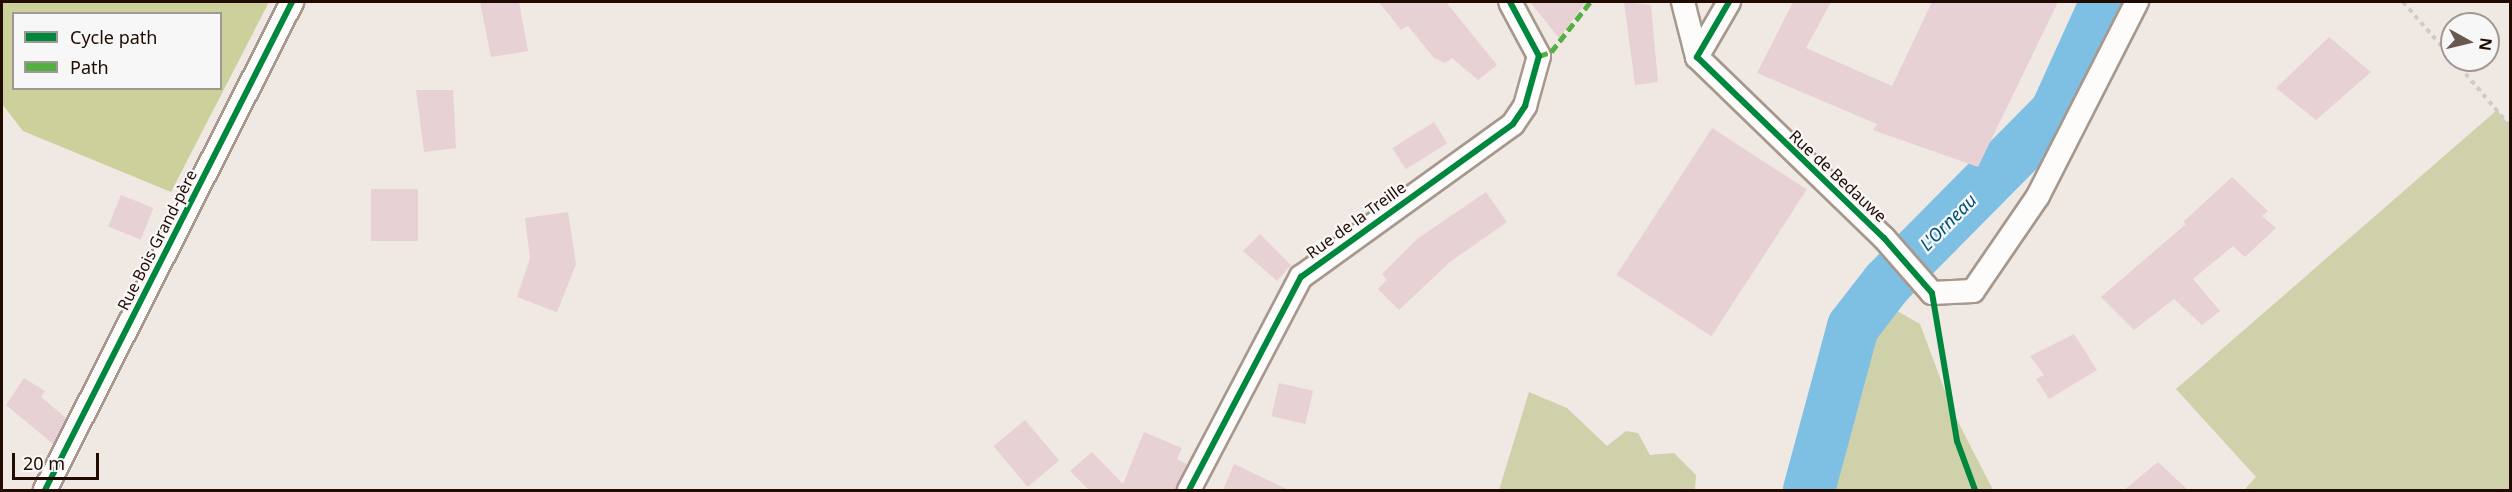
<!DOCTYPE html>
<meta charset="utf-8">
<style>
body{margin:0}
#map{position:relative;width:2512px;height:492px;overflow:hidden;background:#f0e8e3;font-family:"Noto Sans",sans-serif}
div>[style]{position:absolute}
.green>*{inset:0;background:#cfd1ab}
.forest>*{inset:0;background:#ccd09a}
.river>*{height:52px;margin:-26px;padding:0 26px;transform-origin:26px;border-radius:26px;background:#7ec0e4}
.building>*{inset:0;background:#e7d1d5;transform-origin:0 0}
.path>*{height:4px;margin-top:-2px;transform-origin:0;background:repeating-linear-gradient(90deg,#cfcbca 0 4.5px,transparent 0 9px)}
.roads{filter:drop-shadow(2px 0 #a7988d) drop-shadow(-2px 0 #a7988d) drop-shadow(0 2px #a7988d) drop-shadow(0 -2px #a7988d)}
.minor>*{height:22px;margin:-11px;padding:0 11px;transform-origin:11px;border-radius:11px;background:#fdfcfb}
.quiet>*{height:4.5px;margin-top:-2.25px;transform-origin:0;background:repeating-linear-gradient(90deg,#55b043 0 9px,transparent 0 13.5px)}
.cycleway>*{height:6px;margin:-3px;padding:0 3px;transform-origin:3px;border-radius:3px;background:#00873e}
span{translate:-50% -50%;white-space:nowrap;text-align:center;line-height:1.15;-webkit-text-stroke:4.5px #f7f7f7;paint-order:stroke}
.street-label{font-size:16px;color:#210a00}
.water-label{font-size:18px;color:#015377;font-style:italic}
.frame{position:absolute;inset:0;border:3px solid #210a00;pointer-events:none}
.legend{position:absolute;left:12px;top:12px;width:210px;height:78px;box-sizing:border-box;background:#f7f7f7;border:2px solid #a19894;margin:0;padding:8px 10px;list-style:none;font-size:18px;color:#210a00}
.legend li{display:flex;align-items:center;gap:12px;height:30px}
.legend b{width:30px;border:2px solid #a19894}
.north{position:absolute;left:2440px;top:12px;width:60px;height:60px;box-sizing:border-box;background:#f7f7f7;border:2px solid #a19894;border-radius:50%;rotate:98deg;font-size:16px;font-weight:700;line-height:24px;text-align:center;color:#210a00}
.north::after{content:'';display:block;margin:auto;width:21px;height:27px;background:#69584f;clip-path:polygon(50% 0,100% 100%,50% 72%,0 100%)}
.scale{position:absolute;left:12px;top:453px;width:87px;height:27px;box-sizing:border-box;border:3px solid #210a00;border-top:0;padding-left:8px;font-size:18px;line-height:21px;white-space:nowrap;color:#210a00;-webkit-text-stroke:4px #f7f7f7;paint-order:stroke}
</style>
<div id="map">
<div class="green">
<div style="clip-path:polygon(2497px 110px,2510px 126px,2510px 490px,2244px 490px,2256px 477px,2176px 389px)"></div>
<div style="clip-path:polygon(1887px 305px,1920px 324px,1952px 410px,1993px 490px,1825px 490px,1862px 344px)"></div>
<div style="clip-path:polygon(1529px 392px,1567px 408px,1607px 446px,1626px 431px,1638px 433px,1650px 455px,1674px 453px,1696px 475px,1695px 490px,1499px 490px)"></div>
</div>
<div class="forest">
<div style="clip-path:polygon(evenodd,2px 2px,269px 2px,171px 192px,23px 131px,2px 104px,2px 2px,14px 14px,220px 14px,220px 88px,14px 88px,14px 14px)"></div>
</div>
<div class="river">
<div style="left:1809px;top:490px;width:169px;rotate:-74.9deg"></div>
<div style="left:1853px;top:327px;width:56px;rotate:-52.3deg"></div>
<div style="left:1887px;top:283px;width:240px;rotate:-45.3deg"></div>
<div style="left:2056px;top:112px;width:121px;rotate:-65.6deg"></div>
</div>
<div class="building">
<div style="clip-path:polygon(480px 2px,519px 2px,528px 51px,491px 57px)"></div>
<div style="clip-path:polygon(1379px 2px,1446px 2px,1497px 65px,1478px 80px,1452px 58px,1445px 63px,1434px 58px,1408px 26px,1401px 30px)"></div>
<div style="clip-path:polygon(1530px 2px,1586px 2px,1559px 38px)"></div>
<div style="clip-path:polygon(1624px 2px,1651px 5px,1658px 82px,1635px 85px)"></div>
<div style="clip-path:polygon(1793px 2px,1831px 2px,1806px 48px,1892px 86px,1932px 2px,2058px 2px,1978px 167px,1873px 130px,1877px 124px,1757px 73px)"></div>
<div style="clip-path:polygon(2329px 37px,2371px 72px,2316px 120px,2276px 88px)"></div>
<div style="clip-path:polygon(416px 90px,453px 90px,456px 148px,424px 152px)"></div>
<div style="left:1434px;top:122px;width:25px;height:49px;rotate:58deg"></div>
<div style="left:1712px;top:128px;width:113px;height:175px;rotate:33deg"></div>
<div style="clip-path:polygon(2232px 177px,2268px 211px,2262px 216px,2276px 228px,2245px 257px,2233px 246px,2193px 279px,2220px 311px,2202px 325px,2174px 299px,2134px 330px,2101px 297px,2186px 224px,2183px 222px)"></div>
<div style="left:371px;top:189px;width:47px;height:52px"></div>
<div style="clip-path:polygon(1486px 192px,1507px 222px,1450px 262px,1399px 310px,1378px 289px,1387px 280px,1382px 274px,1417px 239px)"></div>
<div style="left:121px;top:195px;width:35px;height:34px;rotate:22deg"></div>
<div style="clip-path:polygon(568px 212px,576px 264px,557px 312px,517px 297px,530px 258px,525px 218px)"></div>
<div style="clip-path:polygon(1260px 234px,1291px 265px,1277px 281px,1243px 251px)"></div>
<div style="clip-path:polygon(2074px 334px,2097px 370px,2049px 399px,2036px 379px,2044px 375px,2030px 356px)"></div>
<div style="clip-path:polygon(24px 378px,45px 391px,41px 397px,66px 418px,53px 444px,6px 405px)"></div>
<div style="left:1279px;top:383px;width:35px;height:34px;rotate:13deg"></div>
<div style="left:1025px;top:420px;width:53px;height:41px;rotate:50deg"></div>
<div style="clip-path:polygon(1144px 432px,1182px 448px,1177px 459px,1187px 464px,1176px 490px,1089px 490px,1070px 471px,1092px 452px,1123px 484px)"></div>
<div style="clip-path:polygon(2158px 462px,2188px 490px,2124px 490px)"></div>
<div style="clip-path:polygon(1234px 464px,1289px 490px,1223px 490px)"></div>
</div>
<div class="path">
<div style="left:2403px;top:2px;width:74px;rotate:48.8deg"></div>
<div style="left:2454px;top:60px;width:87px;rotate:49.7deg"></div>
<div style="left:1937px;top:319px;width:124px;rotate:80.7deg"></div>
<div style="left:1957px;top:441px;width:52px;rotate:69.8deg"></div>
</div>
<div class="roads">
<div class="minor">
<div style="left:1683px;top:2px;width:57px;rotate:75.7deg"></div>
<div style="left:1697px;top:57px;width:260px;rotate:44.1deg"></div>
<div style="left:1884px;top:238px;width:73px;rotate:48.9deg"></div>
<div style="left:1932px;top:293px;width:41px;rotate:-2.8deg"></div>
<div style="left:1973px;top:291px;width:115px;rotate:-55.6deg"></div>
<div style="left:2038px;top:196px;width:218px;rotate:-63deg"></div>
<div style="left:1697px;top:57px;width:64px;rotate:-59.8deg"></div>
<div style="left:45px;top:490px;width:547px;rotate:-63.15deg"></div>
<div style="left:1189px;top:490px;width:241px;rotate:-62.3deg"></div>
<div style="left:1301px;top:277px;width:261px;rotate:-35.8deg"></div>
<div style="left:1513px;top:124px;width:22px;rotate:-56deg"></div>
<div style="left:1525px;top:106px;width:52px;rotate:-74.4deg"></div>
<div style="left:1539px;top:56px;width:61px;rotate:-118.2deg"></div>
</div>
</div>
<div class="quiet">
<div style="left:1539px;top:56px;width:13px;rotate:-18deg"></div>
<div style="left:1551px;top:52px;width:63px;rotate:-52deg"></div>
</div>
<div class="cycleway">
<div style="left:1729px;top:2px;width:64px;rotate:120.2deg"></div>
<div style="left:1697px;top:57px;width:260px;rotate:44.1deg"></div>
<div style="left:1884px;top:238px;width:73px;rotate:48.9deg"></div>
<div style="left:1932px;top:293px;width:150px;rotate:80.4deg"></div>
<div style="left:1957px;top:441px;width:52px;rotate:69.8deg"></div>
<div style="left:45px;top:490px;width:547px;rotate:-63.15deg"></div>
<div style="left:1189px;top:490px;width:241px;rotate:-62.3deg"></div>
<div style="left:1301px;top:277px;width:261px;rotate:-35.8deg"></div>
<div style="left:1513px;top:124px;width:22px;rotate:-56deg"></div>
<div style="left:1525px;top:106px;width:52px;rotate:-74.4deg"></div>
<div style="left:1539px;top:56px;width:61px;rotate:-118.2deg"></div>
</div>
<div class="street-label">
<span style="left:1838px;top:176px;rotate:43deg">Rue de Bedauwe</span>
<span style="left:1356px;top:220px;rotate:-36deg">Rue de la Treille</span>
<span style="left:157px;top:240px;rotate:-63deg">Rue Bois Grand-père</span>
</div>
<div class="water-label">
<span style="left:1948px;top:222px;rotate:-45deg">L'Orneau</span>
</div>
<div class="frame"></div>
<ul class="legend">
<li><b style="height:8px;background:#00873e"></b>Cycle path</li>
<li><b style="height:8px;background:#55b043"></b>Path</li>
</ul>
<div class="north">N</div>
<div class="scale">20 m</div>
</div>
